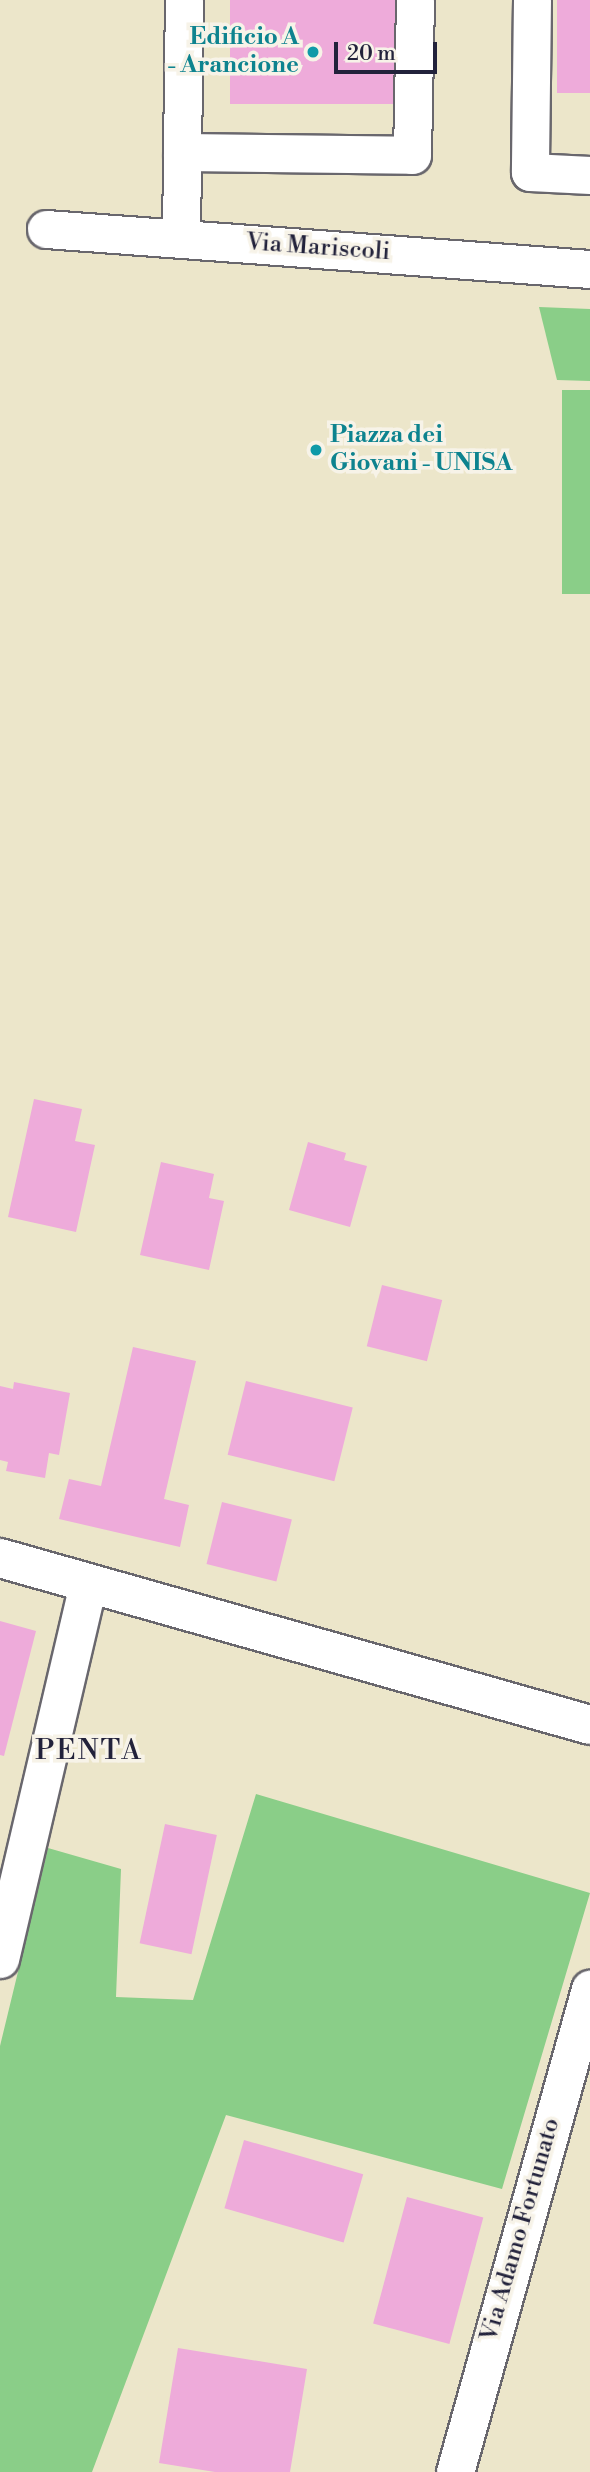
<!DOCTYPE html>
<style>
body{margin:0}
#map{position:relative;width:590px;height:2472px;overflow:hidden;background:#ece6ca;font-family:"Libre Bodoni",serif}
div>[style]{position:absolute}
.green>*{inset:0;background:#8ace88;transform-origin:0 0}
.building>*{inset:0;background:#eeabda;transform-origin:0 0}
.roads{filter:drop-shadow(2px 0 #69676d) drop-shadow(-2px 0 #69676d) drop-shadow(0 2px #69676d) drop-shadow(0 -2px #69676d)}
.street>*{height:37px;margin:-18.5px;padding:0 18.5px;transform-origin:18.5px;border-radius:18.5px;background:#fff}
.secondary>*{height:38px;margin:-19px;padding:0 19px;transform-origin:19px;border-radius:19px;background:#fff}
.dots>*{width:19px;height:19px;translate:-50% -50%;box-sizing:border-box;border:4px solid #f7f3e8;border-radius:50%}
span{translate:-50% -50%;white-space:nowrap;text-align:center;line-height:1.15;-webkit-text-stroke:7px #f7f3e8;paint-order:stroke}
.culture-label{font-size:24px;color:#0d838f;font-weight:700}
.right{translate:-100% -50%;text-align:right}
.left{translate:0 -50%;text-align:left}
.street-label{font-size:24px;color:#22223b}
.quarter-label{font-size:28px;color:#22223b;letter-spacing:2px}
.scale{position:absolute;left:334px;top:42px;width:103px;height:32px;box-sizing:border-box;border:4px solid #22223b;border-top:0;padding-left:9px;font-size:21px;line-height:24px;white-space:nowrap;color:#22223b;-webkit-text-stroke:5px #f7f3e8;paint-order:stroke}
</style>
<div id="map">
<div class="green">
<div style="clip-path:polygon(539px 307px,590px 309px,590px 381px,557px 380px)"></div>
<div style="left:590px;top:390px;width:204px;height:28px;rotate:90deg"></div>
<div style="clip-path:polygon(256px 1794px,590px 1893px,502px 2189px,226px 2115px,92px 2472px,0 2472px,0 2046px,48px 1848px,121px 1869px,116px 1997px,193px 2000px)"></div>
</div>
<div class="building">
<div style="left:230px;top:0;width:167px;height:104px"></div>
<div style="left:557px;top:0;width:33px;height:93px"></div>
<div style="clip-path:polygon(34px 1099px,82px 1109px,75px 1141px,95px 1145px,76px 1232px,8px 1217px)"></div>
<div style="clip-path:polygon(308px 1142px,346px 1153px,344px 1160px,367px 1166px,350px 1227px,289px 1210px)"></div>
<div style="clip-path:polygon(161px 1162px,214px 1174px,209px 1198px,224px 1201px,209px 1270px,140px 1255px)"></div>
<div style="left:382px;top:1285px;width:62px;height:63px;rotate:14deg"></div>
<div style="clip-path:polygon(133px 1347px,196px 1361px,164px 1499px,189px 1505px,180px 1547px,59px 1519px,69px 1479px,101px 1486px)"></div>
<div style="left:246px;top:1381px;width:110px;height:76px;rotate:14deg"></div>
<div style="clip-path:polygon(14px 1382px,70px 1393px,59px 1455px,49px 1453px,45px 1478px,6px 1471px,8px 1462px,0 1460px,0 1386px,13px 1389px)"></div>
<div style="left:222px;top:1502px;width:72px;height:64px;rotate:14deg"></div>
<div style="clip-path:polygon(0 1621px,36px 1631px,4px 1756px,0 1755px)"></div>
<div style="left:165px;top:1824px;width:53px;height:122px;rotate:12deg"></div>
<div style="left:244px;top:2140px;width:124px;height:71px;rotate:16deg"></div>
<div style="left:407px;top:2197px;width:79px;height:131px;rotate:15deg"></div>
<div style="clip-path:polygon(178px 2348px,307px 2369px,290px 2472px,215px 2472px,159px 2463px)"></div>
</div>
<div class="roads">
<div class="street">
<div style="left:532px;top:0;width:172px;rotate:90.7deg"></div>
<div style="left:530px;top:172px;width:60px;rotate:2.9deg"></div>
<div style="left:182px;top:152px;width:230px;rotate:0.7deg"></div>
<div style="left:412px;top:155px;width:155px;rotate:-88.9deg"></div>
<div style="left:46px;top:229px;width:545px;rotate:4.21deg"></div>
<div style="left:181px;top:238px;width:238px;rotate:-89.3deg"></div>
<div style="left:0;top:1959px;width:384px;rotate:-76.8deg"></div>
<div style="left:455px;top:2472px;width:502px;rotate:-74.38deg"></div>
</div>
<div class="secondary">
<div style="left:0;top:1558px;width:613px;rotate:15.8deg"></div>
</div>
</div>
<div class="dots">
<div style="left:313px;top:52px;background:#0f9aa8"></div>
<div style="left:316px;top:450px;background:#0f9aa8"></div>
</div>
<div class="culture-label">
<span class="right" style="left:299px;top:52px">Edificio A<br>- Arancione</span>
<span class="left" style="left:330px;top:450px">Piazza dei<br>Giovani - UNISA</span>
</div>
<div class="street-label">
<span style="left:318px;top:248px;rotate:4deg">Via Mariscoli</span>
<span style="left:521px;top:2230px;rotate:-74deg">Via Adamo Fortunato</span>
</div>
<div class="quarter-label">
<span style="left:89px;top:1751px">PENTA</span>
</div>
<div class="scale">20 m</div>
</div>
